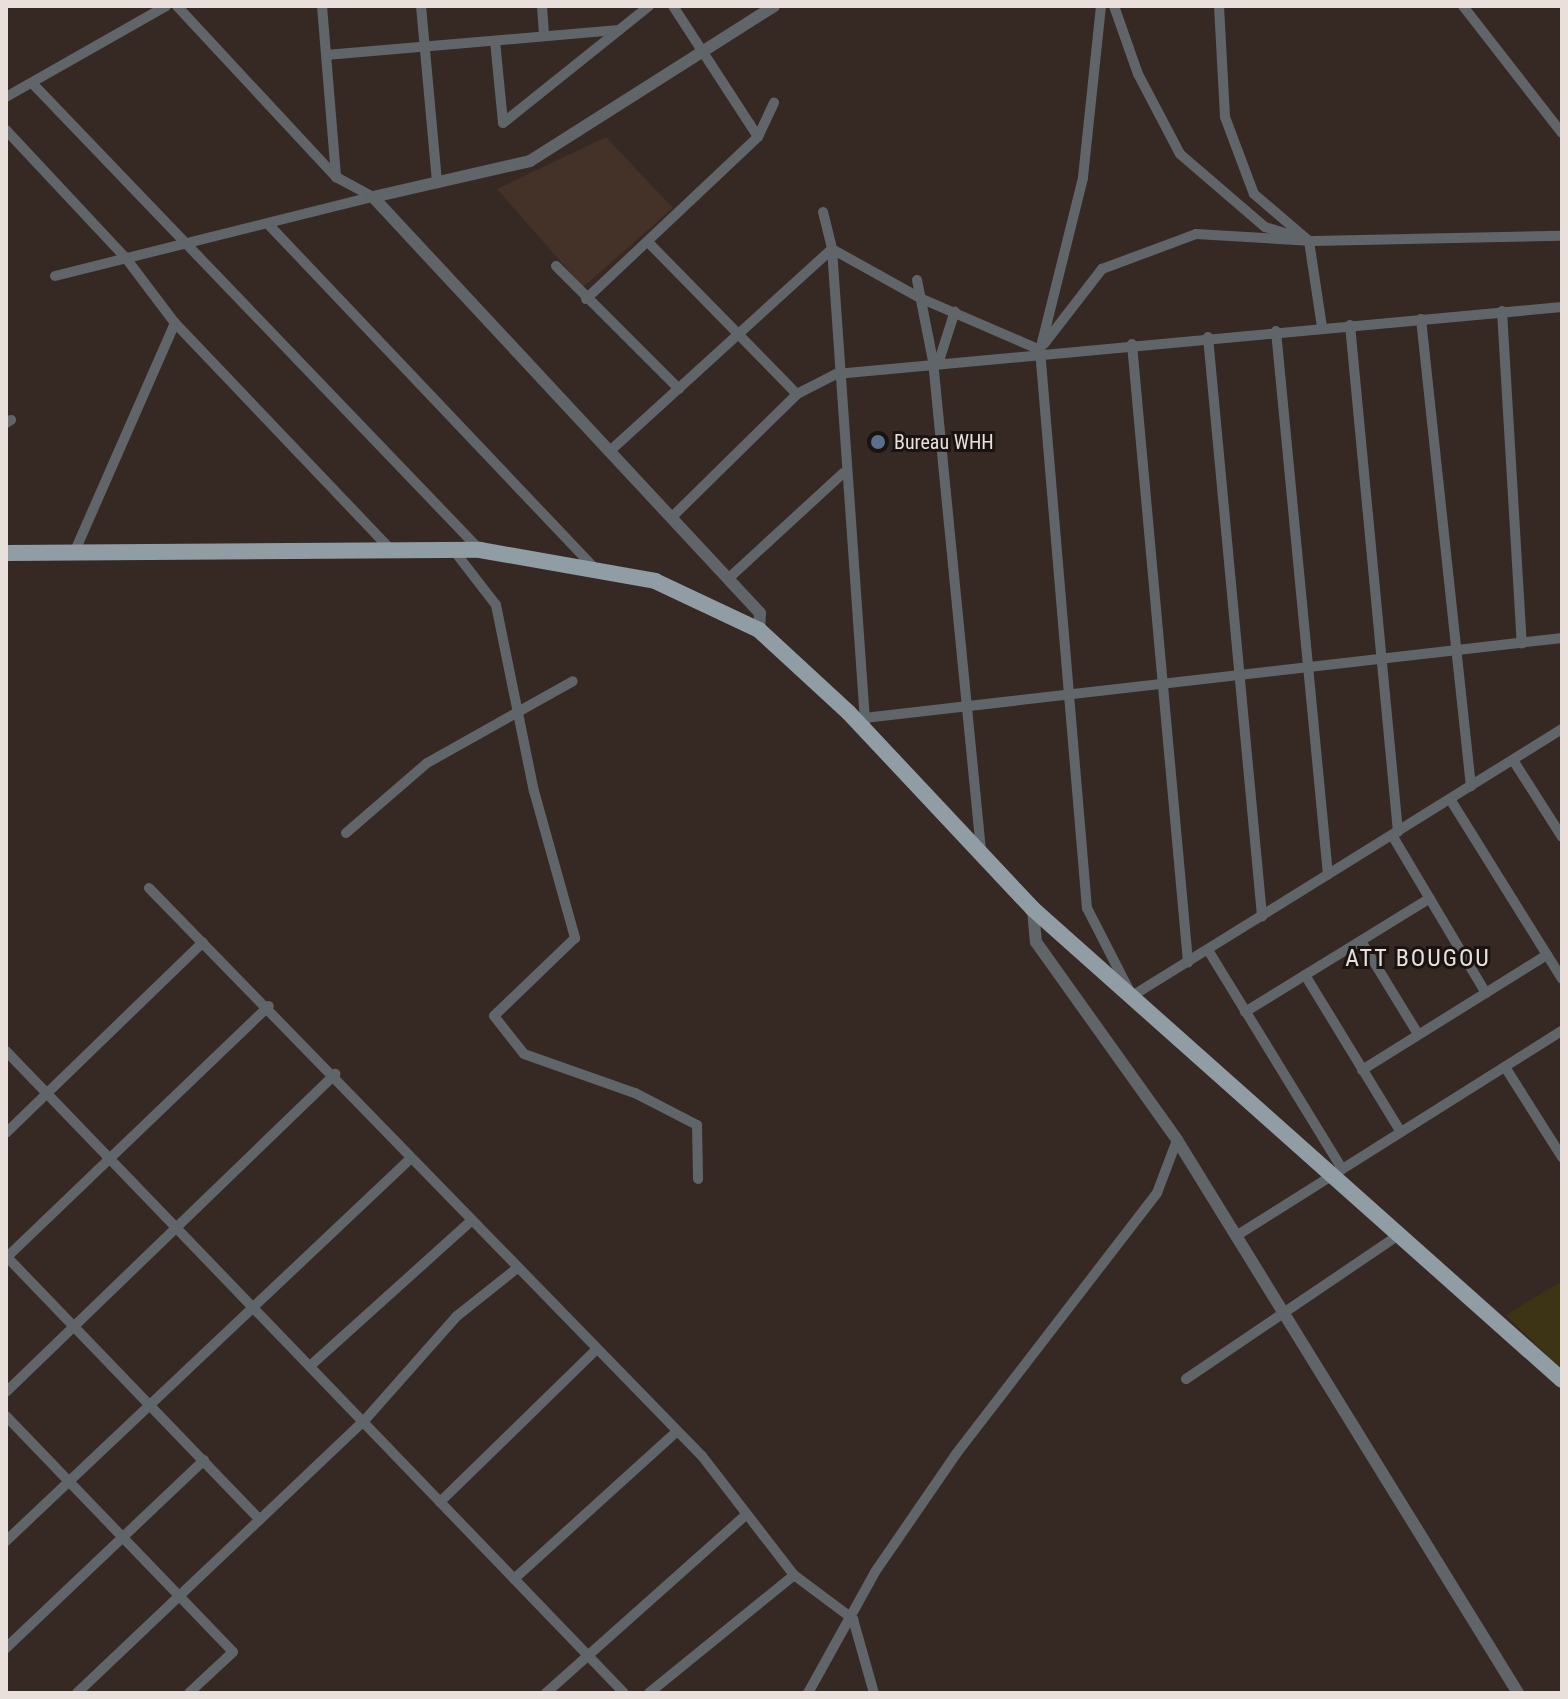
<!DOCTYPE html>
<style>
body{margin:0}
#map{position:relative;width:1568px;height:1699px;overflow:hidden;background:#362923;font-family:"Roboto Condensed",sans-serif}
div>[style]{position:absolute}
.built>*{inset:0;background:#443229}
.sand>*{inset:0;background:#3c3414}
.minor>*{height:10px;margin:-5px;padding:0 5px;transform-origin:5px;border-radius:5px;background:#5f6569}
.tertiary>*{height:12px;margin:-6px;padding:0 6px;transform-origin:6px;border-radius:6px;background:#5f6569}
.primary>*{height:16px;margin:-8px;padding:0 8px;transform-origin:8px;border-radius:8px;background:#909da5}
.dots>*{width:22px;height:22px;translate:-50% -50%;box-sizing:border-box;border:4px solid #191411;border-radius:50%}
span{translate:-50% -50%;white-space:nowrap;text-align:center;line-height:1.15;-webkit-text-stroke:6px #191411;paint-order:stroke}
.poi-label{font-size:20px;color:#e9e0dc}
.left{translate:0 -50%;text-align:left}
.quarter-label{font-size:24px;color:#e9e0dc;letter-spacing:2px}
.frame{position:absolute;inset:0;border:8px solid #e9e0dc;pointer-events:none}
</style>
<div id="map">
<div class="built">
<div style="clip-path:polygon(606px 137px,673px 208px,583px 287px,497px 189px)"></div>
</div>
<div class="sand">
<div style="clip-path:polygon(1562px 1281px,1562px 1370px,1506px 1315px)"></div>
</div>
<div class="minor">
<div style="left:177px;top:6px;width:233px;rotate:47.1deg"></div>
<div style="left:336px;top:177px;width:42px;rotate:28.4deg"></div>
<div style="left:322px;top:6px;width:172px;rotate:85.3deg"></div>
<div style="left:421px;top:6px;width:178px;rotate:84.8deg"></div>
<div style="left:542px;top:6px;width:30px;rotate:86deg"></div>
<div style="left:673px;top:6px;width:156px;rotate:57deg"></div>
<div style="left:758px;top:137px;width:38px;rotate:-65deg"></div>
<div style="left:1101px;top:6px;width:173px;rotate:96deg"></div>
<div style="left:1083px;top:178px;width:177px;rotate:104deg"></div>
<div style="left:1040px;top:350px;width:560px;rotate:85.19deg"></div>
<div style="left:1087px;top:908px;width:99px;rotate:62.9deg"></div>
<div style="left:1132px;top:996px;width:506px;rotate:-31.84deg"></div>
<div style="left:1114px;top:6px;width:72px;rotate:70.6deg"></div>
<div style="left:1138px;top:74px;width:90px;rotate:62.3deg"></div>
<div style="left:1180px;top:154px;width:112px;rotate:40.7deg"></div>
<div style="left:1265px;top:227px;width:28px;rotate:17deg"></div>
<div style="left:1219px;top:6px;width:111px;rotate:86.9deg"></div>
<div style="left:1225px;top:117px;width:82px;rotate:69.4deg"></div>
<div style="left:1254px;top:194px;width:72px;rotate:40.5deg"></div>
<div style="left:1309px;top:241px;width:87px;rotate:81.4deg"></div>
<div style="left:1463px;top:6px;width:161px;rotate:52.1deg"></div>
<div style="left:495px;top:41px;width:82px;rotate:84.4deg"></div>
<div style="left:326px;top:55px;width:294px;rotate:-4.9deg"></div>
<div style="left:33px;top:84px;width:646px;rotate:46.19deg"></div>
<div style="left:6px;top:97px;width:184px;rotate:-29.6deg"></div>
<div style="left:503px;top:123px;width:187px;rotate:-38.7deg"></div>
<div style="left:6px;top:130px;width:174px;rotate:46.9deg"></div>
<div style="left:125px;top:257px;width:83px;rotate:52.9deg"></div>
<div style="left:175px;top:323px;width:311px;rotate:46.4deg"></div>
<div style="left:823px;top:212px;width:38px;rotate:76deg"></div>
<div style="left:832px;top:249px;width:476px;rotate:86deg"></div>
<div style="left:268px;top:224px;width:473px;rotate:46.5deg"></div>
<div style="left:648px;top:242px;width:213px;rotate:45.6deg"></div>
<div style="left:556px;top:266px;width:174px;rotate:45deg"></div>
<div style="left:55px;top:276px;width:328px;rotate:-14deg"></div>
<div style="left:917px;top:280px;width:83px;rotate:78.8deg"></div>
<div style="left:933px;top:361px;width:495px;rotate:84.4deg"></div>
<div style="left:586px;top:299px;width:236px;rotate:-43.3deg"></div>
<div style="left:1502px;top:311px;width:333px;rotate:86.6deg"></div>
<div style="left:1421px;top:319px;width:470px;rotate:83.9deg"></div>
<div style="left:1350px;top:325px;width:509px;rotate:84.59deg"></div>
<div style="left:1276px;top:331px;width:546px;rotate:84.54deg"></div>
<div style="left:1208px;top:337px;width:582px;rotate:84.67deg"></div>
<div style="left:1044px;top:344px;width:95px;rotate:-52.3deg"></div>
<div style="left:1102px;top:269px;width:100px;rotate:-20.4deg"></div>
<div style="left:1196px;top:234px;width:117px;rotate:3.4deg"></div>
<div style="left:1313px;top:241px;width:249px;rotate:-1.2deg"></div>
<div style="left:1132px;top:344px;width:621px;rotate:84.82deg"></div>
<div style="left:939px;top:361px;width:52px;rotate:-72.3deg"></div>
<div style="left:6px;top:423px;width:6px;rotate:-31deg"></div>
<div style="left:611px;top:450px;width:299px;rotate:-42.3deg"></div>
<div style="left:832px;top:249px;width:101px;rotate:29.1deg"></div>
<div style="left:920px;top:298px;width:129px;rotate:23.4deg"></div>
<div style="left:672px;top:517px;width:175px;rotate:-44.5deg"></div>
<div style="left:797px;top:394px;width:44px;rotate:-27.1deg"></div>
<div style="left:836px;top:374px;width:729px;rotate:-5.27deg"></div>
<div style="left:452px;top:548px;width:72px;rotate:52.3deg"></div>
<div style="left:496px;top:605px;width:190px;rotate:78.5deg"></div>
<div style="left:534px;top:791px;width:153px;rotate:74.4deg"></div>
<div style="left:575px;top:938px;width:112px;rotate:136.1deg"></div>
<div style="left:494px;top:1016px;width:48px;rotate:51.7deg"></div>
<div style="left:524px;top:1054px;width:118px;rotate:19.4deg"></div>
<div style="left:635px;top:1093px;width:70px;rotate:27.3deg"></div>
<div style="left:697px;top:1125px;width:54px;rotate:88.9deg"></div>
<div style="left:74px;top:553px;width:251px;rotate:-66.3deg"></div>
<div style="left:729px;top:578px;width:155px;rotate:-42.6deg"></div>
<div style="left:864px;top:718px;width:703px;rotate:-6.54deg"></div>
<div style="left:1513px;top:760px;width:91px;rotate:57.5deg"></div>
<div style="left:1450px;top:799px;width:212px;rotate:58.1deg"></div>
<div style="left:346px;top:833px;width:107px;rotate:-40.8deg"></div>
<div style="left:427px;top:763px;width:167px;rotate:-29.3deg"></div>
<div style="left:1392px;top:835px;width:184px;rotate:59.3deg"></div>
<div style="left:149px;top:888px;width:793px;rotate:45.77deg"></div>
<div style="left:702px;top:1456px;width:150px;rotate:52.3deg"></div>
<div style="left:794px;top:1575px;width:74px;rotate:36.7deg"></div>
<div style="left:853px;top:1619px;width:77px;rotate:74.2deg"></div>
<div style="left:1361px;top:941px;width:109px;rotate:58.5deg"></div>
<div style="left:1208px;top:950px;width:257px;rotate:58.5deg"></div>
<div style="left:1305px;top:975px;width:184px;rotate:58.6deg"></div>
<div style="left:1245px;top:1012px;width:217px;rotate:-31.6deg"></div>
<div style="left:6px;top:1051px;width:891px;rotate:46.09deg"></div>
<div style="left:1505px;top:1067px;width:107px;rotate:57.7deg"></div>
<div style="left:1362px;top:1070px;width:218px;rotate:-31.9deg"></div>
<div style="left:6px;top:1133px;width:274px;rotate:-44.1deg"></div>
<div style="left:1236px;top:1236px;width:385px;rotate:-32.2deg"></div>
<div style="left:6px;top:1256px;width:366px;rotate:46.1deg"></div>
<div style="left:6px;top:1258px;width:364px;rotate:-43.8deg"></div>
<div style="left:310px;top:1366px;width:214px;rotate:-42deg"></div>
<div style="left:1186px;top:1379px;width:257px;rotate:-34.1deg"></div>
<div style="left:6px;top:1392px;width:458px;rotate:-44deg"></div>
<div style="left:6px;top:1416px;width:327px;rotate:46.1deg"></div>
<div style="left:233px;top:1652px;width:60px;rotate:137deg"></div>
<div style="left:440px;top:1502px;width:218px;rotate:-44.3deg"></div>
<div style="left:6px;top:1541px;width:557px;rotate:-43.4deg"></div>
<div style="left:514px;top:1579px;width:220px;rotate:-42.2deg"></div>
<div style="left:6px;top:1648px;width:273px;rotate:-43.5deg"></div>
<div style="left:77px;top:1693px;width:395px;rotate:-43.5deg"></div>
<div style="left:364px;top:1421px;width:140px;rotate:-48.5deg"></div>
<div style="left:457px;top:1316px;width:75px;rotate:-38.5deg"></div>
<div style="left:546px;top:1693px;width:266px;rotate:-41.7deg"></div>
<div style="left:649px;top:1693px;width:187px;rotate:-39.1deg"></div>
<div style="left:808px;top:1693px;width:138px;rotate:-61deg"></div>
<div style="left:875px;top:1572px;width:143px;rotate:-55.5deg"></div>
<div style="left:956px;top:1454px;width:329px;rotate:-52.4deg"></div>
<div style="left:1157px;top:1193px;width:57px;rotate:-69.3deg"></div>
</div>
<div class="tertiary">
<div style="left:373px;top:197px;width:568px;rotate:47.07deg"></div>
<div style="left:760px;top:613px;width:17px;rotate:93deg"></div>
<div style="left:373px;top:197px;width:161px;rotate:-12.9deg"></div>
<div style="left:530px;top:161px;width:289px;rotate:-32.4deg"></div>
<div style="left:1033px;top:909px;width:33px;rotate:85deg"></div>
<div style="left:1036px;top:942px;width:243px;rotate:54.5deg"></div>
<div style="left:1177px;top:1140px;width:650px;rotate:58.34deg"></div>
</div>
<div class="primary">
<div style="left:6px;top:553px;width:474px;rotate:-0.4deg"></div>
<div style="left:480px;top:550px;width:178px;rotate:10deg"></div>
<div style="left:655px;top:581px;width:115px;rotate:25.2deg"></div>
<div style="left:759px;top:630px;width:122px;rotate:42.7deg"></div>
<div style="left:849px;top:713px;width:269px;rotate:46.8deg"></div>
<div style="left:1033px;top:909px;width:708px;rotate:41.68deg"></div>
</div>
<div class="dots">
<div style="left:878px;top:442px;background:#5c6f8a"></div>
</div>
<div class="poi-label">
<span class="left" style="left:894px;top:442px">Bureau WHH</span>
</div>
<div class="quarter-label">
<span style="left:1418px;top:959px">ATT BOUGOU</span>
</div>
<div class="frame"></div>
</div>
